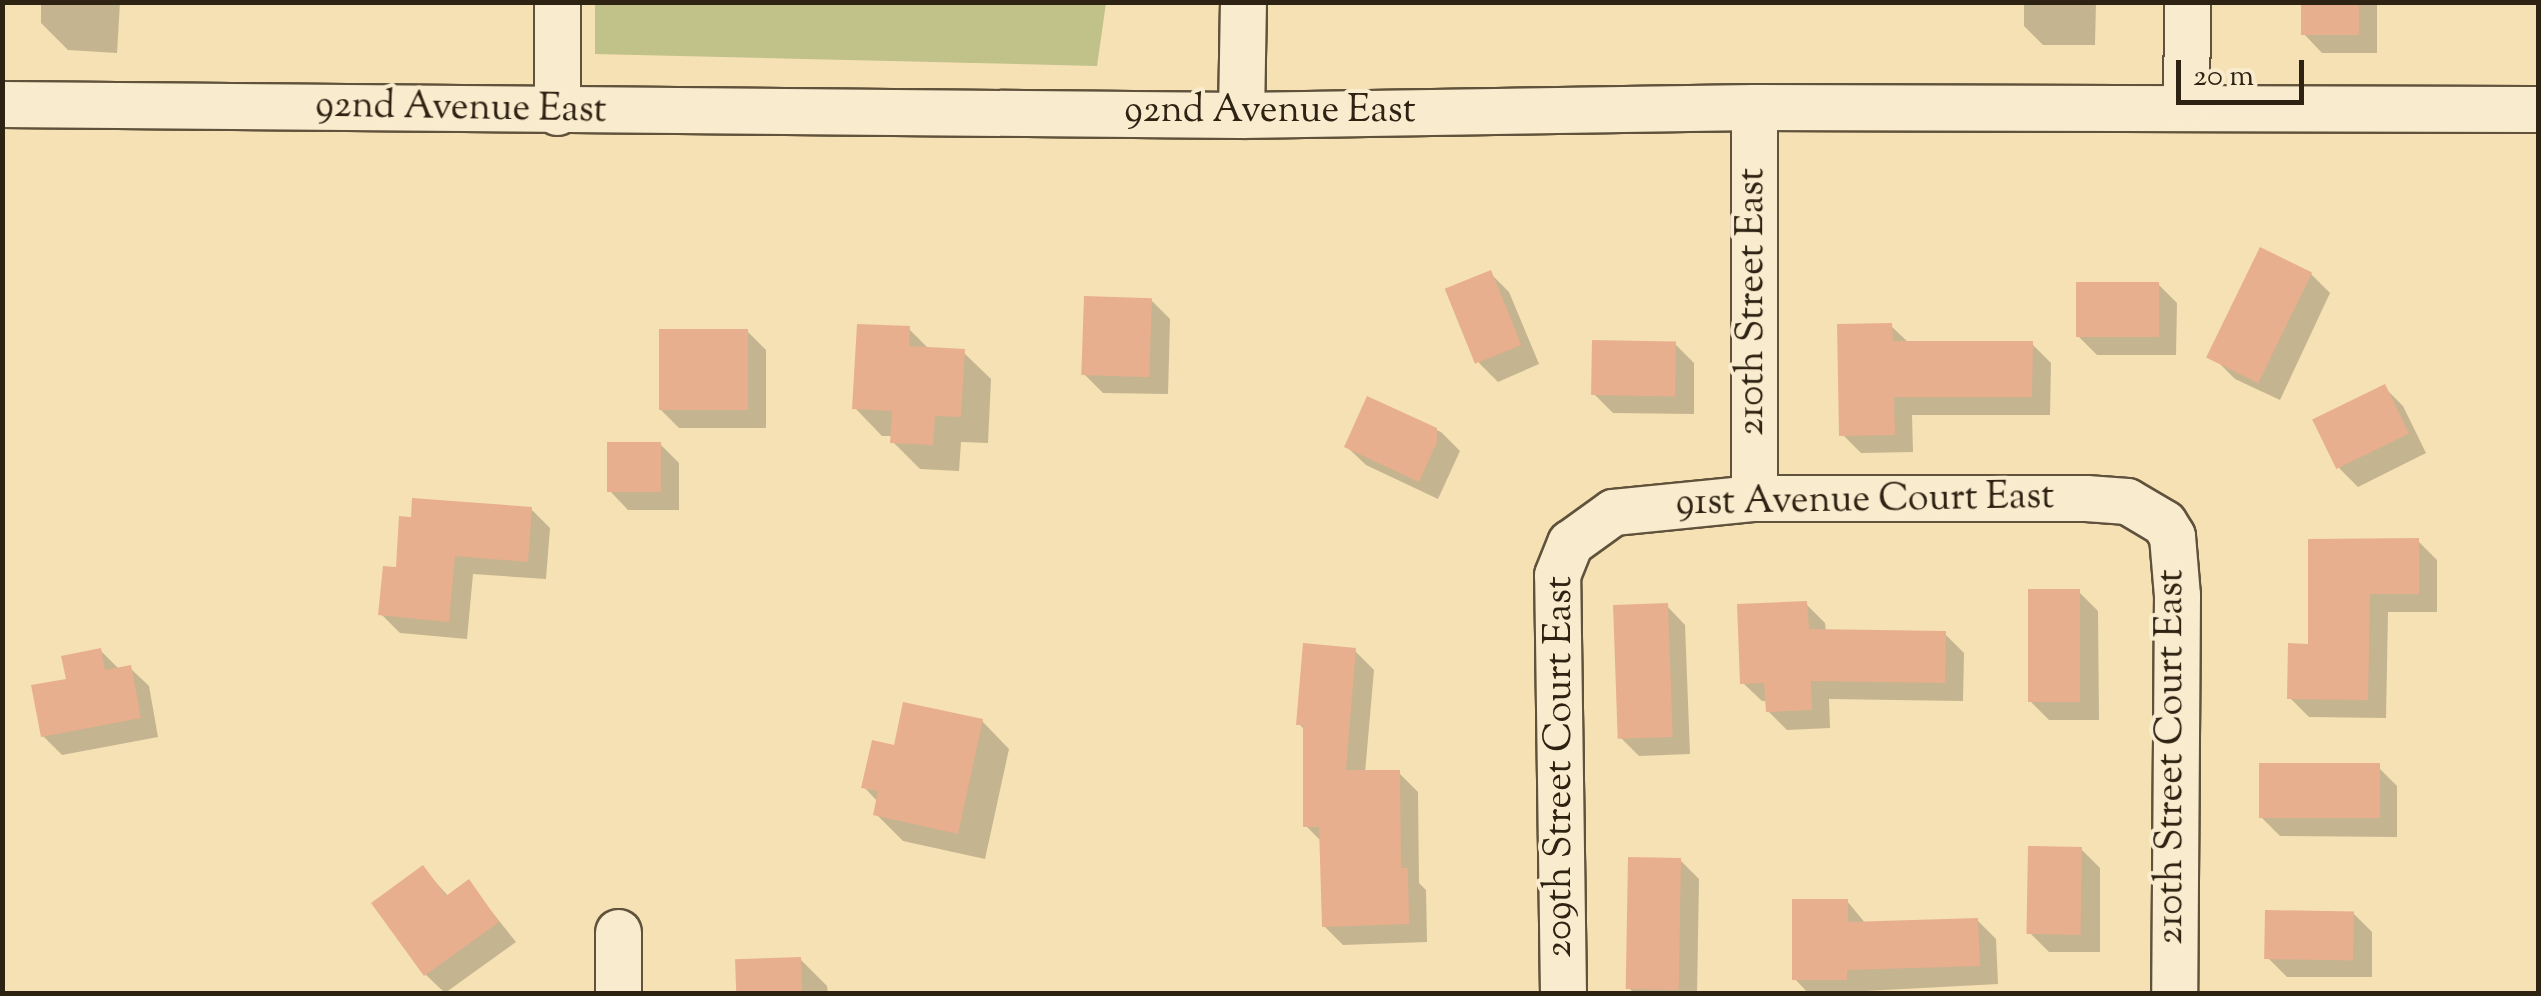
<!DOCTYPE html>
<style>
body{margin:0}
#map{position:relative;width:2541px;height:996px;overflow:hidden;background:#f6e1b4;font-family:"Sorts Mill Goudy",serif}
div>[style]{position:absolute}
.green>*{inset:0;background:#c1c18a}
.shadow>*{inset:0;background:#0003}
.building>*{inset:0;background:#e8af8e;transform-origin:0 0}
.roads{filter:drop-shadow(2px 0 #60523b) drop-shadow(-2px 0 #60523b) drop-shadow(0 2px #60523b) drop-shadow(0 -2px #60523b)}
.minor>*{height:45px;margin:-22.5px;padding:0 22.5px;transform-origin:22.5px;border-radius:22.5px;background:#f9ecce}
span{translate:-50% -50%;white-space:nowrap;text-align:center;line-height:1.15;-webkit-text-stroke:8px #f9ecce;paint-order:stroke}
.street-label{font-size:38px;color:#2e2213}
.frame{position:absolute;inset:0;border:5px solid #2e2213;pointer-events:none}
.scale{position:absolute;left:2176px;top:60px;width:128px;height:45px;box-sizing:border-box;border:5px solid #2e2213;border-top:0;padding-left:12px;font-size:30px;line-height:35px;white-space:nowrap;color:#2e2213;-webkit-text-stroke:8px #f9ecce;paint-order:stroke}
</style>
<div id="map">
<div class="green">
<div style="clip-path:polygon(595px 3px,595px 2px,1106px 3px,1097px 66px,595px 54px)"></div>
</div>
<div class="shadow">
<div style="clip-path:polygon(41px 2px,120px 2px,117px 53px,68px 50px,41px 23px)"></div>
<div style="clip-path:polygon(2024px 2px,2096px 2px,2095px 45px,2043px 45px,2024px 26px)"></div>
<div style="clip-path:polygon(2303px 2px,2377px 2px,2377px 53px,2322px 53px,2304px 34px)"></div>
<div style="clip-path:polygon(1490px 273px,1509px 292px,1539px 364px,1498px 382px,1479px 363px)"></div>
<div style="clip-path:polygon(2311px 274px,2330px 293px,2280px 400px,2235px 379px,2216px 360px)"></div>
<div style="clip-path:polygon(2158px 284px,2177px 303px,2176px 355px,2097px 355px,2078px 336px)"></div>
<div style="clip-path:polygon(1151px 300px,1170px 319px,1168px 394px,1103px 393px,1084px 374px)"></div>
<div style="clip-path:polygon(1891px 326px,1910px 344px,2032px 344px,2051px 363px,2050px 415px,1912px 415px,1913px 452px,1861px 453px,1842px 434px)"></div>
<div style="clip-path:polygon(909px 329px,930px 350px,963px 352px,991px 379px,988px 443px,961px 442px,959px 471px,920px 469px,893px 442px,893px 436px,882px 436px,855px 408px)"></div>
<div style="clip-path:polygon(747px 331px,766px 350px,766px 428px,679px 428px,660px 409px)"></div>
<div style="clip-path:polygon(1675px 344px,1694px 363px,1694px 414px,1613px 413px,1594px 394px)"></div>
<div style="clip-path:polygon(2384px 387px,2403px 406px,2426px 453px,2358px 487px,2339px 468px)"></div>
<div style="clip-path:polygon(1368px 400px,1441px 432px,1460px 451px,1438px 499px,1366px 465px,1347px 447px)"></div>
<div style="clip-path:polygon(660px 444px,679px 463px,679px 510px,628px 510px,610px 491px)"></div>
<div style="clip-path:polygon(531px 509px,550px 528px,546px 579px,473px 574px,467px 639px,400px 633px,381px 614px,398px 570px)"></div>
<div style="clip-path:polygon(2418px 541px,2437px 560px,2437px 612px,2388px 612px,2386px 718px,2309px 717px,2290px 698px,2311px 646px)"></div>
<div style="clip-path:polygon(2079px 592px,2098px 611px,2099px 720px,2049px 720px,2030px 701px)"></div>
<div style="clip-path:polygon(1806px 604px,1825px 623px,1826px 632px,1945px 634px,1964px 653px,1963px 701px,1829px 699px,1830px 728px,1787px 730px,1768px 711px,1768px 701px,1762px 701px,1743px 683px)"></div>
<div style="clip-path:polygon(1667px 606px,1685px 625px,1690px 754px,1639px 756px,1620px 737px)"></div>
<div style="clip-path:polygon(101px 651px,120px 670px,130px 668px,149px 686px,158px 737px,62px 755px,43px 736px,69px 681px)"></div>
<div style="clip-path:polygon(1355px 651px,1374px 670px,1365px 773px,1399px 773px,1418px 792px,1419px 883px,1426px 890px,1427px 942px,1343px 945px,1324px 926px,1322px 842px,1306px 826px,1305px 730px,1299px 724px)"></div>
<div style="clip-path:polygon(982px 721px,1009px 749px,985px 859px,903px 841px,876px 814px,878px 802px,864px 787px,896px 748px)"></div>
<div style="clip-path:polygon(2378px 767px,2397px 786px,2397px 837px,2280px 836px,2261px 817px)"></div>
<div style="clip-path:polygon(2081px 849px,2100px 868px,2100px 952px,2049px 952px,2030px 933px)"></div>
<div style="clip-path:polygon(1680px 860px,1699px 879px,1697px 994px,1635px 994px,1629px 988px)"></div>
<div style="clip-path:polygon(423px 868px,449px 897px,469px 883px,516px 942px,445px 993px,426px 975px)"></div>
<div style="clip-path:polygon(1847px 901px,1866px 924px,1977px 920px,1996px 939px,1998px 984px,1809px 994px,1795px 979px)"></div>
<div style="clip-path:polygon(2353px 913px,2372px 932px,2372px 977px,2287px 977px,2268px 958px)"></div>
<div style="clip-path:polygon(800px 959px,827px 986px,828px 994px,738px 994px)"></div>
</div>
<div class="building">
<div style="left:2301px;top:2px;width:58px;height:33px"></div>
<div style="left:2260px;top:247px;width:58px;height:123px;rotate:26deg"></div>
<div style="left:1491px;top:270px;width:81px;height:50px;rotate:68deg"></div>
<div style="left:2076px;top:282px;width:83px;height:55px"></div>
<div style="left:1084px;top:296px;width:68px;height:79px;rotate:2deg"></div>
<div style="clip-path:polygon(1892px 323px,1893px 341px,2033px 341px,2032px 397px,1894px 397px,1895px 435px,1839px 436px,1837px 324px)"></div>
<div style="clip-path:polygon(857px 324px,910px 326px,909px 346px,965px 349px,961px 417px,935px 416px,933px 445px,890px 443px,892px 411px,852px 409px)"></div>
<div style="left:659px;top:329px;width:89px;height:81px"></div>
<div style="left:1592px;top:340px;width:84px;height:55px;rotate:1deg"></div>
<div style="left:2385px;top:384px;width:55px;height:81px;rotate:64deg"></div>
<div style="clip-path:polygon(1367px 396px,1437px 428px,1437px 442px,1419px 482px,1344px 447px)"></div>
<div style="left:607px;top:442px;width:54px;height:50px"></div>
<div style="clip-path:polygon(412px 498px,532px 507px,528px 562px,455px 556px,449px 622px,378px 615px,383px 566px,396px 567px,399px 516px,411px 517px)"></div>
<div style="clip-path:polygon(2419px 538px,2419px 594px,2370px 594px,2368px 700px,2287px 699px,2288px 643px,2308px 644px,2308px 539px)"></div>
<div style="left:2028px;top:589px;width:52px;height:113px"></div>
<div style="clip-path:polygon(1807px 601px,1809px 629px,1946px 631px,1945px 683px,1811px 681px,1812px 710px,1766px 712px,1764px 683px,1740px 684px,1737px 604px)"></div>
<div style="left:1668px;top:603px;width:134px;height:55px;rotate:88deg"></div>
<div style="clip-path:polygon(1303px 643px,1356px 648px,1346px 770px,1400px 770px,1401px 868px,1408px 868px,1409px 924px,1322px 927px,1319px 827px,1303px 827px,1303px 725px,1296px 725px)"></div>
<div style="clip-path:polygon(101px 648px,105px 670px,131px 665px,141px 718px,41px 737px,31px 685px,66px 679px,61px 656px)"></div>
<div style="clip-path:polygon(903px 702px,983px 719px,958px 834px,873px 815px,878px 791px,861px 788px,872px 740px,894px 745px)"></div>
<div style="left:2259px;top:763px;width:121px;height:55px"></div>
<div style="left:2028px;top:846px;width:54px;height:88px;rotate:1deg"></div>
<div style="left:1628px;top:857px;width:53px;height:132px;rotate:1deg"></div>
<div style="clip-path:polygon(423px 865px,446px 896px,469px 879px,499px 922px,424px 976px,371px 903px)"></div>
<div style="clip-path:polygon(1792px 899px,1848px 899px,1848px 922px,1978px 918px,1980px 966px,1847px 970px,1847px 980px,1792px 980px)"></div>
<div style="left:2265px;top:910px;width:89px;height:49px;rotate:1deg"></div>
<div style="left:801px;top:957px;width:37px;height:66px;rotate:88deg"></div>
</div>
<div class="roads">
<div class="minor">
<div style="left:557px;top:2px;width:110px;rotate:90deg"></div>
<div style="left:2px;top:104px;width:1239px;rotate:0.51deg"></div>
<div style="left:1241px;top:115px;width:513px;rotate:-0.89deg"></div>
<div style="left:1754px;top:107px;width:784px;rotate:0.15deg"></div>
<div style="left:2186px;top:106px;width:104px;rotate:-89.4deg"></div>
<div style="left:1754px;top:107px;width:391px;rotate:90deg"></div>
<div style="left:1241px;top:115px;width:113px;rotate:-89deg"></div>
<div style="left:618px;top:994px;width:62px;rotate:-90deg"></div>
<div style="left:1563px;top:994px;width:419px;rotate:-90.8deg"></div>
<div style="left:1557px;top:575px;width:35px;rotate:-68deg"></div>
<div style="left:1570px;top:543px;width:53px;rotate:-35.8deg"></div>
<div style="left:1613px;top:512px;width:142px;rotate:-5.7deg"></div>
<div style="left:1754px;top:498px;width:332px"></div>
<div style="left:2086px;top:498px;width:41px;rotate:4.2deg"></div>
<div style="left:2127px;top:501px;width:43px;rotate:30.7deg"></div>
<div style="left:2164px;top:523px;width:15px;rotate:58deg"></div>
<div style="left:2172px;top:536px;width:59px;rotate:85.2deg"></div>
<div style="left:2177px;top:595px;width:399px;rotate:90.4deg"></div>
</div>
</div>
<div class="street-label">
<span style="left:461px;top:110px;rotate:1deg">92nd Avenue East</span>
<span style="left:1270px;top:113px">92nd Avenue East</span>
<span style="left:1754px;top:302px;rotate:-90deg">210th Street East</span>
<span style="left:1865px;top:502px;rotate:-1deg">91st Avenue Court East</span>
<span style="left:2173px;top:757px;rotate:-90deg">210th Street Court East</span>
<span style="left:1562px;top:767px;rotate:-90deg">209th Street Court East</span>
</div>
<div class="frame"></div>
<div class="scale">20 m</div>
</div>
